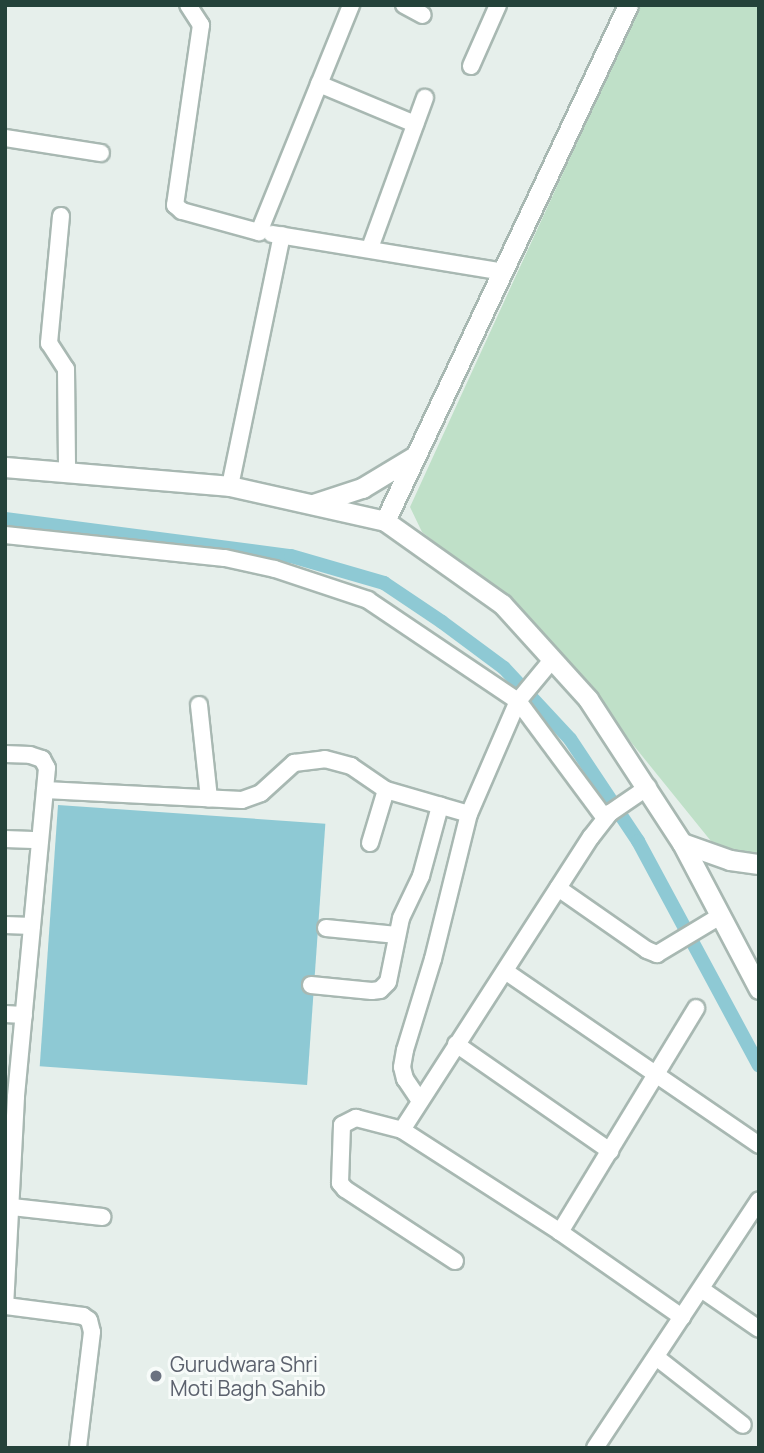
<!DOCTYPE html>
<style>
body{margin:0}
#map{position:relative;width:764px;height:1453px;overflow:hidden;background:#e6efeb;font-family:Manrope,sans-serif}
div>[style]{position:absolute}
.green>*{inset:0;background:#bfe0c8}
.water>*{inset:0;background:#8ec9d4;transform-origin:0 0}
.canal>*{height:14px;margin:-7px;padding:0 7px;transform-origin:7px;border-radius:7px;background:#8ec9d4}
.roads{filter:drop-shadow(2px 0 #a8b8b2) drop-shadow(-2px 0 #a8b8b2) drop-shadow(0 2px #a8b8b2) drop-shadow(0 -2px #a8b8b2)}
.minor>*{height:16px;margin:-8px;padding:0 8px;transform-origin:8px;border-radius:8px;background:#fff}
.tertiary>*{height:19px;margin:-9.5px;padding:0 9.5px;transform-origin:9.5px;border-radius:9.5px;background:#fff}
.dots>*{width:19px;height:19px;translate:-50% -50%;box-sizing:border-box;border:4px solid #f7fbf9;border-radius:50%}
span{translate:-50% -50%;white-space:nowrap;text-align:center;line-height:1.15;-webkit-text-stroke:6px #f7fbf9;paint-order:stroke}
.worship-label{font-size:21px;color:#5b616d}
.left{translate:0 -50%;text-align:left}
.frame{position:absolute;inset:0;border:7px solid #24423a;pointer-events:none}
</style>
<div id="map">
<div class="green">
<div style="clip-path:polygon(640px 5px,759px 5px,759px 860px,723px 856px,529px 616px,422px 532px,410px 507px)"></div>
</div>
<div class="water">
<div style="left:58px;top:805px;width:268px;height:262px;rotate:4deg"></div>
</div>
<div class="canal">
<div style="left:5px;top:519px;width:288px;rotate:7.4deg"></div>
<div style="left:291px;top:556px;width:97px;rotate:16.2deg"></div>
<div style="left:384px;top:583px;width:70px;rotate:33.9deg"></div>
<div style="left:442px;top:622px;width:77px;rotate:36.6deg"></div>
<div style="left:504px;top:668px;width:97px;rotate:47.1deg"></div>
<div style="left:570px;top:739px;width:123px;rotate:56.3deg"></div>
<div style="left:638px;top:841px;width:255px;rotate:61.7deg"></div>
</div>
<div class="roads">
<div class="minor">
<div style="left:188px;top:5px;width:24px;rotate:57deg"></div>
<div style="left:201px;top:25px;width:182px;rotate:98.2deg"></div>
<div style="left:175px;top:205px;width:9px;rotate:41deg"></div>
<div style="left:182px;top:211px;width:80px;rotate:15.3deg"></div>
<div style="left:259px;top:232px;width:245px;rotate:-67.9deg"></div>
<div style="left:404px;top:5px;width:21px;rotate:28deg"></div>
<div style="left:471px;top:66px;width:67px;rotate:-66.1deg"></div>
<div style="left:319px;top:84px;width:104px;rotate:22.6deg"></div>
<div style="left:5px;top:138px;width:97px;rotate:8.9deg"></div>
<div style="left:61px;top:216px;width:128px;rotate:95.4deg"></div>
<div style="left:49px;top:343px;width:31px;rotate:57deg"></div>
<div style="left:66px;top:369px;width:103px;rotate:89.4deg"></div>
<div style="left:272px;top:234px;width:235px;rotate:9.3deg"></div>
<div style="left:370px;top:248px;width:160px;rotate:-69.9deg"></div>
<div style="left:230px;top:486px;width:256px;rotate:-78.3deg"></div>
<div style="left:5px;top:535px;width:221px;rotate:6deg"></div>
<div style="left:225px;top:558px;width:51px;rotate:12.4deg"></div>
<div style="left:275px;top:569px;width:98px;rotate:18.4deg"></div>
<div style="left:368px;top:600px;width:181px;rotate:34deg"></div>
<div style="left:518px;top:701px;width:146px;rotate:53.4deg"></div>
<div style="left:199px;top:705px;width:94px;rotate:83.9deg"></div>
<div style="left:5px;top:754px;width:25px;rotate:2deg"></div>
<div style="left:30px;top:755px;width:13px;rotate:18deg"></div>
<div style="left:42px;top:759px;width:10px;rotate:61deg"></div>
<div style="left:47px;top:768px;width:330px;rotate:95.4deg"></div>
<div style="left:16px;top:1097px;width:209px;rotate:93deg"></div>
<div style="left:45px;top:790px;width:197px;rotate:2.9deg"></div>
<div style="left:242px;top:800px;width:20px;rotate:-20deg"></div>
<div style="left:261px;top:793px;width:45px;rotate:-42.3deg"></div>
<div style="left:294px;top:763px;width:31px;rotate:-7deg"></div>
<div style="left:325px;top:759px;width:27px;rotate:15deg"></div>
<div style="left:351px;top:766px;width:42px;rotate:34.4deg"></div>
<div style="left:386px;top:790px;width:86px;rotate:16.1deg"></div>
<div style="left:5px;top:839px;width:35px;rotate:2deg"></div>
<div style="left:370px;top:843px;width:55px;rotate:-73.2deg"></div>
<div style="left:558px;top:888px;width:108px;rotate:34.9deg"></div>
<div style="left:647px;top:950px;width:11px;rotate:22deg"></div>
<div style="left:657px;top:954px;width:74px;rotate:-31.1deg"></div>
<div style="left:5px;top:925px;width:27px;rotate:2deg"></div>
<div style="left:326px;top:928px;width:71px;rotate:5.6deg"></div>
<div style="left:505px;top:971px;width:308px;rotate:34.4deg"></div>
<div style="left:311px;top:985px;width:61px;rotate:5.6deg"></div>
<div style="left:372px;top:991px;width:8px;rotate:-7deg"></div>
<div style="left:380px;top:990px;width:11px;rotate:-45deg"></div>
<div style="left:388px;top:982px;width:65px;rotate:-78.5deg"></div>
<div style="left:401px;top:918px;width:47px;rotate:-64.5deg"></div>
<div style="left:421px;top:876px;width:73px;rotate:-74.8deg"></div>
<div style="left:5px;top:1014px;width:19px;rotate:3deg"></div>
<div style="left:456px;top:1044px;width:188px;rotate:34.8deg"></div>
<div style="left:420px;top:1101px;width:27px;rotate:-124deg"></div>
<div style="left:405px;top:1079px;width:12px;rotate:-104deg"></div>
<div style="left:402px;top:1067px;width:17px;rotate:-80deg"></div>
<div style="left:405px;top:1050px;width:95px;rotate:-72.9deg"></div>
<div style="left:433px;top:959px;width:149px;rotate:-76.1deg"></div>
<div style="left:469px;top:814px;width:123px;rotate:-66.6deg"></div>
<div style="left:518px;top:701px;width:53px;rotate:-50.3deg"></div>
<div style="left:402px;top:1130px;width:349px;rotate:-57.2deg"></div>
<div style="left:591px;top:837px;width:31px;rotate:-52deg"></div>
<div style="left:610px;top:813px;width:46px;rotate:-34.4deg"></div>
<div style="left:12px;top:1207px;width:91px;rotate:6.3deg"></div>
<div style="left:560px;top:1232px;width:262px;rotate:-58.7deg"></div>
<div style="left:455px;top:1261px;width:131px;rotate:-146.8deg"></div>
<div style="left:345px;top:1189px;width:8px;rotate:-130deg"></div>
<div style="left:340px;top:1183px;width:58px;rotate:-88deg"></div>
<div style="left:342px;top:1125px;width:16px;rotate:-27deg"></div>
<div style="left:356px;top:1118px;width:48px;rotate:14.6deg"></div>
<div style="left:402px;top:1130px;width:188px;rotate:32.8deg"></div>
<div style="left:560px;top:1232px;width:149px;rotate:34.9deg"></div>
<div style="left:701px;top:1289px;width:70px;rotate:34.6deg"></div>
<div style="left:6px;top:1306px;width:78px;rotate:7.4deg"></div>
<div style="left:83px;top:1316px;width:7px;rotate:34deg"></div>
<div style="left:89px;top:1320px;width:12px;rotate:76deg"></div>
<div style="left:92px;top:1332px;width:117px;rotate:96.9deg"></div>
<div style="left:656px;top:1357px;width:110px;rotate:38deg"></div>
<div style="left:595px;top:1448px;width:297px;rotate:-56.5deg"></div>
</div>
<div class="tertiary">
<div style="left:5px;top:467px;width:226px;rotate:4.8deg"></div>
<div style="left:230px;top:486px;width:159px;rotate:12.7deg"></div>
<div style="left:385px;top:521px;width:570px;rotate:-64.78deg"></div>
<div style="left:313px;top:504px;width:52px;rotate:-18.1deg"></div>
<div style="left:362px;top:488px;width:62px;rotate:-31.1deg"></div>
<div style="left:385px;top:521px;width:143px;rotate:35.4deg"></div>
<div style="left:502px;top:604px;width:128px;rotate:47.8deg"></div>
<div style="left:588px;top:699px;width:172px;rotate:56.9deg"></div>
<div style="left:682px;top:843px;width:51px;rotate:19.5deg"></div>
<div style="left:730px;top:860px;width:29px;rotate:8deg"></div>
<div style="left:682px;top:843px;width:165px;rotate:62.2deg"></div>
</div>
</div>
<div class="dots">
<div style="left:156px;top:1376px;background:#6b7280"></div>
</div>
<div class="worship-label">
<span class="left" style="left:170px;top:1376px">Gurudwara Shri<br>Moti Bagh Sahib</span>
</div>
<div class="frame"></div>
</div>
